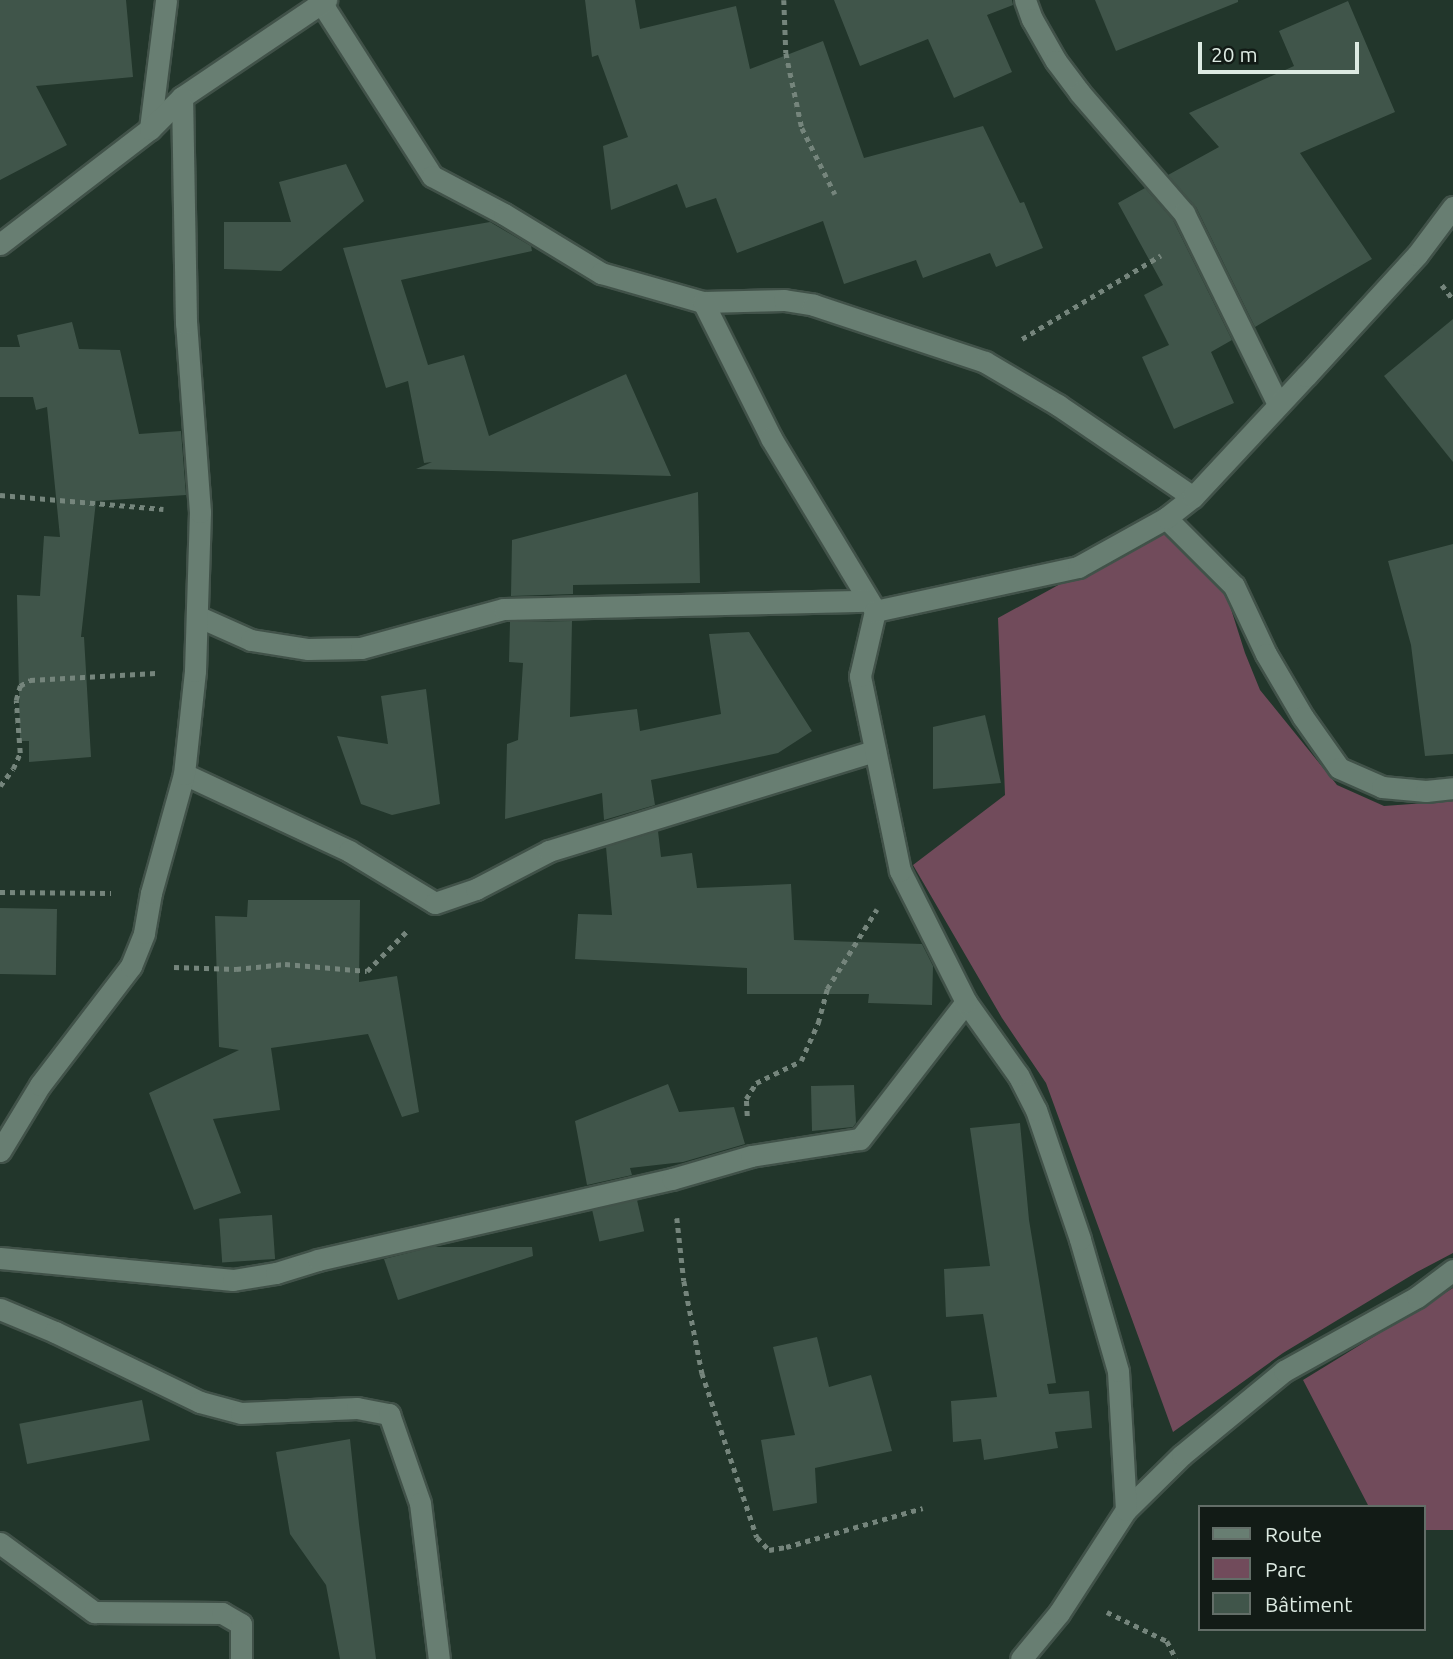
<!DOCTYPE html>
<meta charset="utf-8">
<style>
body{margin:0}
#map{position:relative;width:1453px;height:1659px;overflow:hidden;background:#22362b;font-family:Ubuntu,sans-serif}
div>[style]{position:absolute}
.green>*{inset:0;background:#714b5b}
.building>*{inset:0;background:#40554a;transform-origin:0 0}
.path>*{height:4.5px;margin-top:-2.25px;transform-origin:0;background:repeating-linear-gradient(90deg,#75857c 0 5px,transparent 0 10px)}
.roads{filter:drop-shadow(2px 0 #415249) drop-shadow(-2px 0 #415249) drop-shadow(0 2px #415249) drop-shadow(0 -2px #415249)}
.street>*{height:21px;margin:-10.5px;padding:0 10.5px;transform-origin:10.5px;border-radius:10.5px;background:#687e72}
span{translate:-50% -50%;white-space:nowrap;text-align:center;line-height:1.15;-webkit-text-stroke:6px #121b16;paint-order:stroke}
.legend{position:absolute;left:1198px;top:1505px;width:228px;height:126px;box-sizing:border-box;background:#121b16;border:2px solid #636e68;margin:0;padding:9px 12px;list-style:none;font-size:21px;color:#ddeae2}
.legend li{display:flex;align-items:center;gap:14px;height:35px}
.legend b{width:35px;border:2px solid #636e68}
.scale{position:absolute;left:1198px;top:42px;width:161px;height:32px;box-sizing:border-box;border:4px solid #ddeae2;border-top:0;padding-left:9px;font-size:21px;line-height:24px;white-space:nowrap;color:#ddeae2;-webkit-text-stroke:5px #121b16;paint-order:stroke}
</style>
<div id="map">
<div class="green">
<div style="clip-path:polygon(1166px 526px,1224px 587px,1245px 653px,1260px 690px,1337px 785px,1384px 806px,1453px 801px,1453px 1253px,1417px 1272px,1283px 1353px,1173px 1432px,1046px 1083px,1002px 1018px,913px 865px,1005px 795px,998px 618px)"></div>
<div style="clip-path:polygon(1453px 1288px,1453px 1530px,1423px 1530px,1423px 1507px,1369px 1507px,1303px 1380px)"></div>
</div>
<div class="building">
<div style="clip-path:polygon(0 0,126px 0,133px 77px,36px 86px,67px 145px,0 180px)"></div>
<div style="clip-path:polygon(585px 0,635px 0,640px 29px,736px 6px,750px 69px,823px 41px,864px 158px,983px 126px,1020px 203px,1024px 202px,1043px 248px,996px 267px,990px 253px,923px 278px,916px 260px,844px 284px,823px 221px,737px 253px,716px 198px,686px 208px,677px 184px,611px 210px,603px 146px,628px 137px,598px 55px,592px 57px)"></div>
<div style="clip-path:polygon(834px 0,1012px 0,1013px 5px,987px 15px,1012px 72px,954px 98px,928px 39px,860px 66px)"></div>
<div style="clip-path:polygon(1095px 0,1238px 0,1238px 2px,1116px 51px)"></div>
<div style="clip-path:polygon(1348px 1px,1395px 112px,1300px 153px,1372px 259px,1255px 327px,1196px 207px,1168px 175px,1219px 147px,1189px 113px,1294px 66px,1279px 31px)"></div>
<div style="clip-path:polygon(346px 164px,364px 201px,281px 271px,224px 269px,224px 222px,291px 222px,279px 182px)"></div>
<div style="clip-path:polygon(1145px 188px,1173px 220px,1232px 340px,1211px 352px,1234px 403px,1174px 429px,1142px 357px,1169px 345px,1144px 295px,1163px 285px,1118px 203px)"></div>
<div style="clip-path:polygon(490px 222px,531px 246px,532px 251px,401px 280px,428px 365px,464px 355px,489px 436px,626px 374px,671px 476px,416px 469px,432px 462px,424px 463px,408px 381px,386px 388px,343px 248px)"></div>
<div style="clip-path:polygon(1453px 319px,1453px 462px,1384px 376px)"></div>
<div style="clip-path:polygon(72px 322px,79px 349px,120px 350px,139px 434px,181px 431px,186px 495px,96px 501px,81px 637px,84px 637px,91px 757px,29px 762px,29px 741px,20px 741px,17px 595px,40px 596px,44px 536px,60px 537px,47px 407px,36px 410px,33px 397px,0 397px,0 347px,20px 347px,17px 335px)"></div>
<div style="clip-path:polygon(698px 492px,700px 583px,573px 585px,573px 594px,511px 596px,512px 540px)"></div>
<div style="clip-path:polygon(1453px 544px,1453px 754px,1425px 756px,1411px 645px,1388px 561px)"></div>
<div style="clip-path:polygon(572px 621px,570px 717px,637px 709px,640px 731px,721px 714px,709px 634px,749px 632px,812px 731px,778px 753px,651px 780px,655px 805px,604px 820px,602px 793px,505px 819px,507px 744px,518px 740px,523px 663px,509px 662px,510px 622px)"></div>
<div style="clip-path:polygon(426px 689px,440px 804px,392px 815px,361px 804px,337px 736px,388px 744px,381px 696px)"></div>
<div style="clip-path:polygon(985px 715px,1001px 783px,933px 789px,933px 727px)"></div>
<div style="clip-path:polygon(658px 831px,661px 857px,692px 853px,697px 888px,791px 884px,794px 940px,922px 944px,933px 966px,932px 1005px,868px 1003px,869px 994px,747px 994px,747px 968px,575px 959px,578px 914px,612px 915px,606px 847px)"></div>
<div style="clip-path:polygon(248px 900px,360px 900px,359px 982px,397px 976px,419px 1112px,402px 1117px,368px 1034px,271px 1048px,280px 1110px,213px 1119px,241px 1193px,194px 1210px,149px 1093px,239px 1050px,219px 1047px,215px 916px,247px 917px)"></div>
<div style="left:0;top:908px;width:57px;height:66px;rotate:1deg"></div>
<div style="clip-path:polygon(668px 1084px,679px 1112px,734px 1107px,745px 1144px,683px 1162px,630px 1168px,632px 1175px,587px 1185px,575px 1121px)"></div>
<div style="clip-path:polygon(854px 1085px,856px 1123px,853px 1127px,812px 1131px,811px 1086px)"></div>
<div style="clip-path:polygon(1020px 1123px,1029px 1220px,1056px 1383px,1047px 1384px,1049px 1394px,1089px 1391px,1092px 1428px,1055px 1432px,1058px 1448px,984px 1460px,981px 1439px,953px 1442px,951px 1401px,997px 1397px,983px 1314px,946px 1317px,944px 1269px,990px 1266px,970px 1128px)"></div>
<div style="left:637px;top:1200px;width:32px;height:46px;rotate:77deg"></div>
<div style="left:272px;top:1215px;width:44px;height:53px;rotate:86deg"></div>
<div style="clip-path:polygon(432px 1247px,532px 1247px,533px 1256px,398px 1300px,384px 1259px)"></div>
<div style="clip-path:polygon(817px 1337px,829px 1387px,871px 1375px,892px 1451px,815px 1468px,817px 1503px,773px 1511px,761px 1440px,795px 1435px,773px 1347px)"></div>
<div style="left:142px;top:1400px;width:41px;height:125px;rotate:79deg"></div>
<div style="clip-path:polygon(350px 1439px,359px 1524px,376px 1659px,340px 1659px,326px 1585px,290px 1534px,276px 1452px)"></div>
</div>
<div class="path">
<div style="left:784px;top:0;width:53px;rotate:87.8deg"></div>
<div style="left:786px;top:53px;width:77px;rotate:78deg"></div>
<div style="left:802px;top:128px;width:74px;rotate:63.4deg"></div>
<div style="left:1442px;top:285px;width:18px;rotate:52deg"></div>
<div style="left:1022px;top:339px;width:162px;rotate:-31.1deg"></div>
<div style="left:0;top:495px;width:164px;rotate:4.9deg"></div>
<div style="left:0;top:786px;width:21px;rotate:-53deg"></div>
<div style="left:13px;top:769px;width:17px;rotate:-66deg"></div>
<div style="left:20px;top:753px;width:53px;rotate:-94.3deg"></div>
<div style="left:16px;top:700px;width:15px;rotate:-74deg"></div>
<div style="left:20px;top:686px;width:12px;rotate:-31deg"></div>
<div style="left:30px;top:680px;width:126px;rotate:-3.2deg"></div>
<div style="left:0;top:892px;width:111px;rotate:0.5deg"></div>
<div style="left:174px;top:967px;width:62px;rotate:1.8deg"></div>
<div style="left:236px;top:969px;width:49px;rotate:-5.8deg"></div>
<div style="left:285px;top:964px;width:82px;rotate:4.9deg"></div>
<div style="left:367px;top:971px;width:57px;rotate:-45deg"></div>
<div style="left:747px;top:1116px;width:17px;rotate:-93deg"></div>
<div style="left:746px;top:1099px;width:19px;rotate:-58deg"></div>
<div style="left:756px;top:1083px;width:50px;rotate:-26.1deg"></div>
<div style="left:801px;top:1061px;width:42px;rotate:-65.9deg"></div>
<div style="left:818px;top:1023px;width:35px;rotate:-75deg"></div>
<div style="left:827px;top:989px;width:94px;rotate:-58deg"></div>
<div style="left:677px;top:1218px;width:63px;rotate:83.7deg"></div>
<div style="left:684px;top:1281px;width:94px;rotate:78.9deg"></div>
<div style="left:702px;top:1373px;width:173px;rotate:71.5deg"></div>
<div style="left:757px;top:1537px;width:18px;rotate:47deg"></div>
<div style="left:769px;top:1550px;width:17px;rotate:-10deg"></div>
<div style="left:786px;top:1547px;width:142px;rotate:-15.9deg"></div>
<div style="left:1107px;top:1612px;width:67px;rotate:25.8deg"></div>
<div style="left:1167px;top:1641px;width:20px;rotate:63deg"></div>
</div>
<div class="roads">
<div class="street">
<div style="left:1025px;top:0;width:20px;rotate:70deg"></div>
<div style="left:1032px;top:19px;width:48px;rotate:60.3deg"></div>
<div style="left:1056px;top:61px;width:40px;rotate:53deg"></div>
<div style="left:1080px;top:93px;width:159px;rotate:49.1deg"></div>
<div style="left:1184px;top:213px;width:213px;rotate:63.8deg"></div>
<div style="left:322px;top:4px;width:204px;rotate:57.4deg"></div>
<div style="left:432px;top:176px;width:81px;rotate:27.8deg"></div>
<div style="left:504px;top:214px;width:114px;rotate:31.3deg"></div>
<div style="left:601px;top:273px;width:106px;rotate:15.9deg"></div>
<div style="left:703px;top:302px;width:81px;rotate:-1.4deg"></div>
<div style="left:784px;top:300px;width:30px;rotate:9deg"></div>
<div style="left:814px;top:305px;width:180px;rotate:18.4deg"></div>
<div style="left:985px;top:362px;width:85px;rotate:30.5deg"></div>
<div style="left:1058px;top:405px;width:163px;rotate:34.3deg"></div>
<div style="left:150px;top:129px;width:130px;rotate:-82.9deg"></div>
<div style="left:0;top:244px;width:189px;rotate:-37.5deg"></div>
<div style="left:150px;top:129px;width:45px;rotate:-45deg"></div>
<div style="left:182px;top:97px;width:174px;rotate:-34deg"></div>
<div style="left:703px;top:302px;width:152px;rotate:63.4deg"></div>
<div style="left:771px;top:438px;width:200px;rotate:58.9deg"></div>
<div style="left:1166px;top:518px;width:96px;rotate:45deg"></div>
<div style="left:1234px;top:586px;width:75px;rotate:64.8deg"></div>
<div style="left:1266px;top:654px;width:73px;rotate:59.6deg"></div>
<div style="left:1303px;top:717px;width:62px;rotate:54.8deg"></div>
<div style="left:1339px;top:768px;width:47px;rotate:23.8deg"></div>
<div style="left:1382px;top:787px;width:44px;rotate:5.2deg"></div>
<div style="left:1426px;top:791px;width:27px;rotate:-6deg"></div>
<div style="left:197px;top:616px;width:59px;rotate:24deg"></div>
<div style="left:251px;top:640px;width:58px;rotate:9deg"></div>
<div style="left:308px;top:649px;width:53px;rotate:-1.1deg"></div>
<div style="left:361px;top:648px;width:148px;rotate:-15.3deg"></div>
<div style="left:504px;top:609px;width:364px;rotate:-1.3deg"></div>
<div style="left:184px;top:774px;width:182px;rotate:25deg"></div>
<div style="left:349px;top:851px;width:100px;rotate:31.2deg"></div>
<div style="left:435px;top:903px;width:43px;rotate:-18.9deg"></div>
<div style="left:476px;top:889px;width:82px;rotate:-27.5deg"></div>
<div style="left:549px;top:851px;width:341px;rotate:-17.1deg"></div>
<div style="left:0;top:1151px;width:77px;rotate:-58.8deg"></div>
<div style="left:40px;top:1085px;width:150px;rotate:-52.6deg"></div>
<div style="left:131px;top:966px;width:35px;rotate:-68deg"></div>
<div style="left:144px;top:933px;width:41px;rotate:-80.1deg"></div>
<div style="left:151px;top:893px;width:123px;rotate:-74.5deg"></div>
<div style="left:184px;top:774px;width:104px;rotate:-83.9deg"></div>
<div style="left:195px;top:671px;width:159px;rotate:-88.2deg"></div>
<div style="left:200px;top:512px;width:190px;rotate:-94.2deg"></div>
<div style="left:186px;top:323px;width:226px;rotate:-91deg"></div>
<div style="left:0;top:1258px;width:234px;rotate:5.4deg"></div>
<div style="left:233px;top:1280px;width:44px;rotate:-9.2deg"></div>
<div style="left:276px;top:1273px;width:44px;rotate:-17.2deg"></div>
<div style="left:318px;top:1260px;width:363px;rotate:-12.9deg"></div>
<div style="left:672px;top:1179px;width:82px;rotate:-16.2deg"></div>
<div style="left:751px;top:1156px;width:110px;rotate:-8.9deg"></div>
<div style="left:860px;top:1139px;width:173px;rotate:-52.3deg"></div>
<div style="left:0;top:1309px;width:60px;rotate:22.7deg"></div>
<div style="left:55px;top:1332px;width:161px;rotate:25.8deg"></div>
<div style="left:200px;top:1402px;width:42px;rotate:15deg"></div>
<div style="left:241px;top:1413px;width:116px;rotate:-2.5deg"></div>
<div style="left:357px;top:1408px;width:33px;rotate:11deg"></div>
<div style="left:389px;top:1414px;width:94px;rotate:70.8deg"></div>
<div style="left:420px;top:1503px;width:157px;rotate:83.1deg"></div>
<div style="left:1126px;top:1510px;width:78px;rotate:-44.5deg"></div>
<div style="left:1182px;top:1455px;width:132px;rotate:-39.5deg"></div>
<div style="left:1284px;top:1371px;width:152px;rotate:-29.1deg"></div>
<div style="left:1417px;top:1297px;width:45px;rotate:-36.9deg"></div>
<div style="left:0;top:1543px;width:117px;rotate:36.3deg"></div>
<div style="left:94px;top:1612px;width:128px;rotate:0.4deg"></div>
<div style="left:222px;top:1613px;width:22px;rotate:30deg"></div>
<div style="left:241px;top:1624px;width:35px;rotate:90deg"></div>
<div style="left:1021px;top:1659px;width:60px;rotate:-50.4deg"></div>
<div style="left:1059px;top:1613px;width:123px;rotate:-57deg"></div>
<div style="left:1126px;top:1510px;width:139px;rotate:-93.3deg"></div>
<div style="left:1118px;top:1371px;width:137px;rotate:-106.1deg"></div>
<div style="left:1080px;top:1239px;width:136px;rotate:-108.8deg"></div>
<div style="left:1036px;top:1110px;width:39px;rotate:-117deg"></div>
<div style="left:1018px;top:1075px;width:90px;rotate:-125.5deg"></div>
<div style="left:966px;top:1002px;width:147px;rotate:-116.7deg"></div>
<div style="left:900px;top:871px;width:199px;rotate:-101.6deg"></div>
<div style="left:860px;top:676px;width:67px;rotate:-77deg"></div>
<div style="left:875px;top:611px;width:208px;rotate:-12.2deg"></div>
<div style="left:1078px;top:567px;width:101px;rotate:-29.1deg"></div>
<div style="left:1166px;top:518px;width:34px;rotate:-38deg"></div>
<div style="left:1193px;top:497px;width:166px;rotate:-47deg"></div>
<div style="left:1306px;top:376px;width:164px;rotate:-47.5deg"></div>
<div style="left:1417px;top:255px;width:60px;rotate:-53.1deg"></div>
</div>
</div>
<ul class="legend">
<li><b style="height:9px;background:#687e72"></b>Route</li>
<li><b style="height:19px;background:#714b5b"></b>Parc</li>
<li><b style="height:19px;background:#40554a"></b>Bâtiment</li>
</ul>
<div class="scale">20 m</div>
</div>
